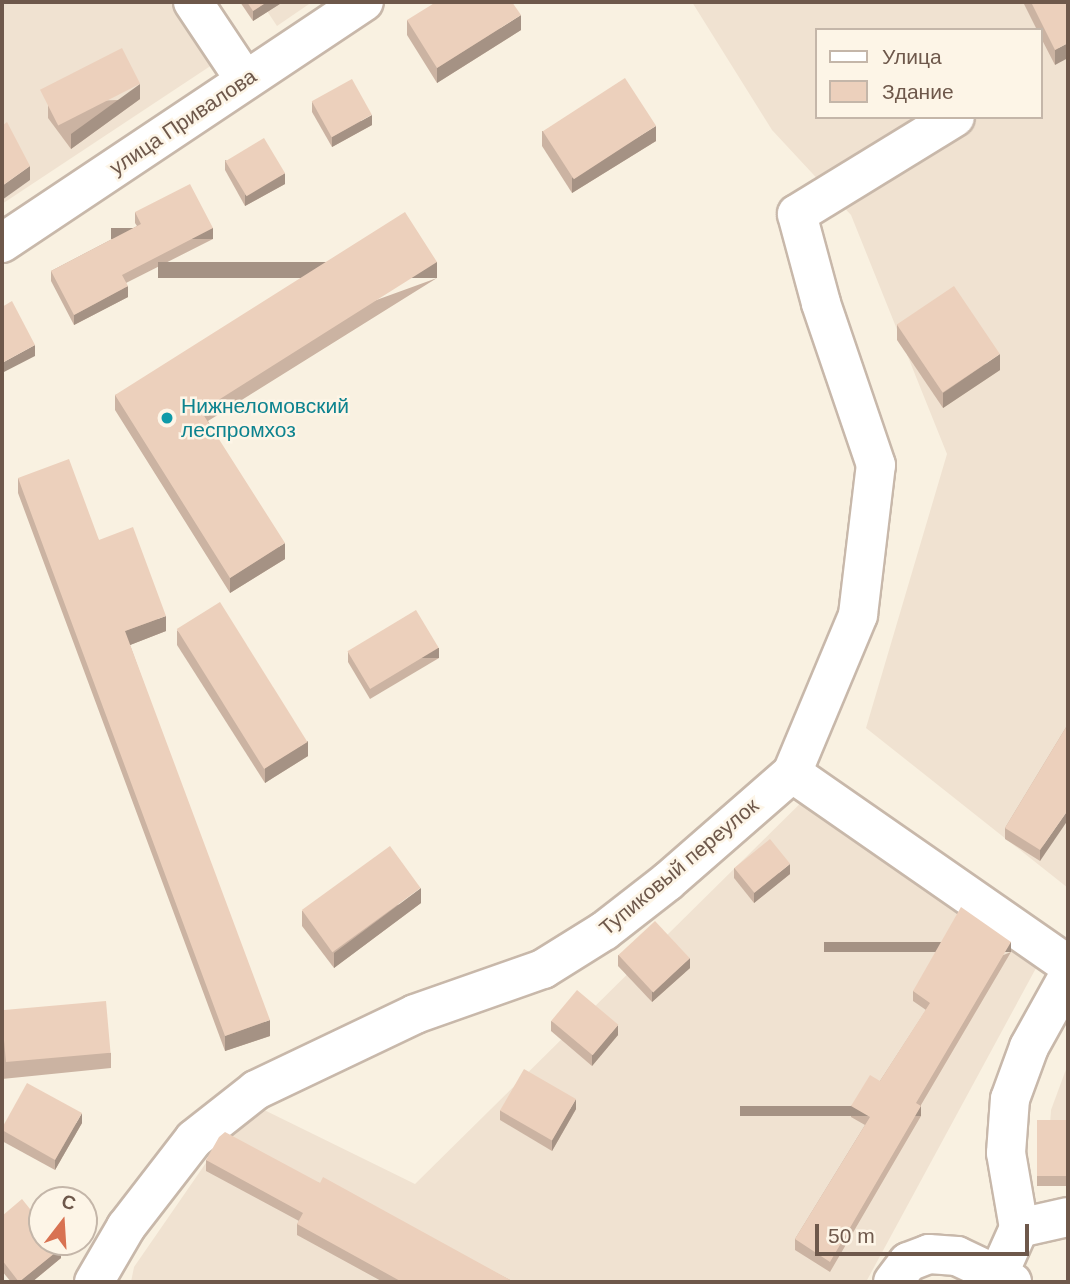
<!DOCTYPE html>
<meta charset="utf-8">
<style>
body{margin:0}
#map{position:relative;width:1070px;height:1284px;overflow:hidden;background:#f9f1e1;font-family:Arial,sans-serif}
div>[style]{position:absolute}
.residential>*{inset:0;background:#f0e2d1}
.roads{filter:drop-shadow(2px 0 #c8b8aa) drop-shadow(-2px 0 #c8b8aa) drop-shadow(0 2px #c8b8aa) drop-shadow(0 -2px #c8b8aa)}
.minor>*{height:38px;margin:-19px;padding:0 19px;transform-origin:19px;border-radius:19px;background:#fff}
.wall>*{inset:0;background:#cbb3a2;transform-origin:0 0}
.shaded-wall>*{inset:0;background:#a59284;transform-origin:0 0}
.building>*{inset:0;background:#ecd0bc;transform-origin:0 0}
.dots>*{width:19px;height:19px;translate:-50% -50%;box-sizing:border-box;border:4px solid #fdf5e7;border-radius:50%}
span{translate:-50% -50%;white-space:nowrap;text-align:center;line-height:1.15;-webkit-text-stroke:5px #fdf5e7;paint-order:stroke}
.street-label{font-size:21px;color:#6e584b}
.culture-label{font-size:21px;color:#0d838f}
.left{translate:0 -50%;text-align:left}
.frame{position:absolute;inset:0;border:4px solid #6e584b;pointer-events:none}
.legend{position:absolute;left:815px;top:28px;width:228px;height:91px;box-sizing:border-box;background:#fdf5e7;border:2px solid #c4b6a9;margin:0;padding:9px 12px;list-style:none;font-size:21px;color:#6e584b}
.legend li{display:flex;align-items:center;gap:14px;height:35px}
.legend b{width:35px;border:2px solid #c4b6a9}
.north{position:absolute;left:28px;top:1186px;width:70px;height:70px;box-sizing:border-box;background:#fdf5e7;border:2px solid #c4b6a9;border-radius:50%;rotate:17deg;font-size:19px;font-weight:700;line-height:28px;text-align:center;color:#6e584b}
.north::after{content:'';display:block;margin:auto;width:24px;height:32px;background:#d87252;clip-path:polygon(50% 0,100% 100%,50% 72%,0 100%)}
.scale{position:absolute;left:815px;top:1224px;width:214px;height:32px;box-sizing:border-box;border:4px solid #6e584b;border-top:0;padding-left:9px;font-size:21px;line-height:24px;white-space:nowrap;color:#6e584b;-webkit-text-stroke:5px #fdf5e7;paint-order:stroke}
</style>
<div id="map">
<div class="residential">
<div style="clip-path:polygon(2px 2px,191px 2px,224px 57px,2px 204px)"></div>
<div style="clip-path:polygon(261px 2px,312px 2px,277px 26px)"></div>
<div style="clip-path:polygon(evenodd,692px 2px,1068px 2px,1068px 888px,866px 728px,947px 454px,851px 215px,772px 130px,692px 2px,816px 30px,1040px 30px,1040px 117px,816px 117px,816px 30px)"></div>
<div style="clip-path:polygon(825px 779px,1048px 946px,866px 1282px,131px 1282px,134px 1267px,248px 1102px,415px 1184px)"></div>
<div style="clip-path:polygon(1068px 1064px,1068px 1169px,1047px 1169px,1051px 1110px)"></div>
</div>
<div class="roads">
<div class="minor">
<div style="left:193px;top:2px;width:94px;rotate:56.3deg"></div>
<div style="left:2px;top:243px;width:435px;rotate:-33.7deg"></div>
<div style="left:792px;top:773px;width:171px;rotate:-67.3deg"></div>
<div style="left:858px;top:615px;width:151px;rotate:-83.2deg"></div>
<div style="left:876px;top:465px;width:171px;rotate:-108.8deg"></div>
<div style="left:821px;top:303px;width:92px;rotate:-105.1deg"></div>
<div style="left:797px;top:214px;width:185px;rotate:-31.5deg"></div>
<div style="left:1019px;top:1228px;width:50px;rotate:-12.7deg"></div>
<div style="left:998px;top:1275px;width:51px;rotate:-65.9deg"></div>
<div style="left:1019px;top:1228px;width:76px;rotate:-99.8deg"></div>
<div style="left:1006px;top:1153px;width:54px;rotate:-85.8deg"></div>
<div style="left:1010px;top:1099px;width:55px;rotate:-69.9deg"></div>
<div style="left:1029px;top:1047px;width:80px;rotate:-60.9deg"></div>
<div style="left:94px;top:1282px;width:64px;rotate:-59.8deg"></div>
<div style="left:126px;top:1227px;width:111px;rotate:-52.3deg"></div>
<div style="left:194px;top:1139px;width:79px;rotate:-38.3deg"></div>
<div style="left:256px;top:1090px;width:176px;rotate:-25.5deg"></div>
<div style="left:415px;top:1014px;width:136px;rotate:-19.4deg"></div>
<div style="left:543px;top:969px;width:72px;rotate:-31.9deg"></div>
<div style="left:604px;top:931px;width:80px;rotate:-37.9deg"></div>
<div style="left:667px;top:882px;width:166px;rotate:-41.1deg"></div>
<div style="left:792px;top:773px;width:336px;rotate:34.8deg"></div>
<div style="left:893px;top:1282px;width:25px;rotate:-53deg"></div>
<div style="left:908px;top:1262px;width:22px;rotate:-21deg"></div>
<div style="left:929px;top:1254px;width:28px;rotate:4deg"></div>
<div style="left:957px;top:1256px;width:61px;rotate:25.3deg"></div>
</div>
</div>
<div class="wall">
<div style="clip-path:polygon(240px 2px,283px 2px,253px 21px)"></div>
<div style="clip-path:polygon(1023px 2px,1068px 2px,1055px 65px,1040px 36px,1040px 30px,1037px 30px)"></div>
<div style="clip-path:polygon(407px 20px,521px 30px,437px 83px,407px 35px)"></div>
<div style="clip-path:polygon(140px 99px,71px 149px,48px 118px,48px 103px)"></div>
<div style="clip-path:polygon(312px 102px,372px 125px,332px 147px,312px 112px)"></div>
<div style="clip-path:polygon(542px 131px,656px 141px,572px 193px,542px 146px)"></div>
<div style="clip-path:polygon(225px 160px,285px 184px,245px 206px,225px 170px)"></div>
<div style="clip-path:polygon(135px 212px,213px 239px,126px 283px,128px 297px,74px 325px,51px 281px,51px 271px,137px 226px,135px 223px)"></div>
<div style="clip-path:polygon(437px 278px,208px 421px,285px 559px,230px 593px,115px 410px,115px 395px)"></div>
<div style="clip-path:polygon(897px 324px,1000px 370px,943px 408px,897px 340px)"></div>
<div style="clip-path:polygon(18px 478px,99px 540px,166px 631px,130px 645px,270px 1036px,225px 1051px,18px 493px)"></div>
<div style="clip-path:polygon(177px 630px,308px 756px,265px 783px,177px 645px)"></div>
<div style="clip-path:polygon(348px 652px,439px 658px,370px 699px,348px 662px)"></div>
<div style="clip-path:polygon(1068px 724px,1040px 861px,1005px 839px,1005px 828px)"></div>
<div style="clip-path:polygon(734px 868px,790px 874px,754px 903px,734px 878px)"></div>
<div style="clip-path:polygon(421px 903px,334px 968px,302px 926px,302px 911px)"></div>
<div style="clip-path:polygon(1011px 952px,921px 1105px,921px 1116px,830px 1272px,795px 1250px,795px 1239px,865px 1125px,851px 1117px,851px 1106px,880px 1081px,926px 1010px,913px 1001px,913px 991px)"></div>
<div style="clip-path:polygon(618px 955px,690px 968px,652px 1002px,618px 966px)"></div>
<div style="clip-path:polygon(2px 1012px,111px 1053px,111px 1068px,2px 1079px)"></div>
<div style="clip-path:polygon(551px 1021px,618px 1035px,592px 1066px,551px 1031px)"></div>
<div style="clip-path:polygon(576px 1109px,552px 1151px,500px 1120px,500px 1110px)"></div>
<div style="left:1068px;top:1120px;width:66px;height:31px;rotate:90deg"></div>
<div style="clip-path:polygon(82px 1123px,55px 1170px,2px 1141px,2px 1128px)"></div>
<div style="clip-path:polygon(206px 1160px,320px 1183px,514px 1282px,383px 1282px,297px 1235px,297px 1224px,299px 1221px,206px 1171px)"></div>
<div style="clip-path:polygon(2px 1216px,61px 1258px,32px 1282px,11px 1282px,2px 1271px)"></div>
</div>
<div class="shaded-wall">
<div style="clip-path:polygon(267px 2px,283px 2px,253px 21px,253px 11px)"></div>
<div style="clip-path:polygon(521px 15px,521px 30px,437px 83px,437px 68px)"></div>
<div style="clip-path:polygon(1068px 43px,1068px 58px,1055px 65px,1055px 50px)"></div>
<div style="clip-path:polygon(140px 84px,140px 99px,71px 149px,71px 134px)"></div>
<div style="clip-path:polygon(372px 115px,372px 125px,332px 147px,332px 137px)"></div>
<div style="clip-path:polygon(656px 126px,656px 141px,572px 193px,572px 178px)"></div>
<div style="clip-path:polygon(30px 166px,30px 180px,2px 200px,2px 186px)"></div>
<div style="clip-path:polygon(285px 173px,285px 184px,245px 206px,245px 195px)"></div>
<div style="left:213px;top:228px;width:11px;height:102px;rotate:90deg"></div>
<div style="left:437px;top:262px;width:16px;height:279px;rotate:90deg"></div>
<div style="clip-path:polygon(128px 286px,128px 297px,74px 325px,74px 315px)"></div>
<div style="clip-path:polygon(35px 345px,35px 356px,2px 373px,2px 363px)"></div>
<div style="clip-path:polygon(1000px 354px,1000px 370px,943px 408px,943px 393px)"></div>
<div style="clip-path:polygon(285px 543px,285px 559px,230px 593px,230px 578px)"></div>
<div style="clip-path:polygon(166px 616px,166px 631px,125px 647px,125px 631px)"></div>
<div style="left:439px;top:648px;width:10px;height:80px;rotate:90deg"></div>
<div style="clip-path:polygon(308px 741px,308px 756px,265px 783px,265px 768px)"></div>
<div style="clip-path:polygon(1068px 810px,1068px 820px,1040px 861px,1040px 850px)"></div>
<div style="clip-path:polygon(790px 864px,790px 874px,754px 903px,754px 893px)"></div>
<div style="clip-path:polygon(421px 888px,421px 903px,334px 968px,334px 953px)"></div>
<div style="left:1011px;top:942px;width:10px;height:187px;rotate:90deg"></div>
<div style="clip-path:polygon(690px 958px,690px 968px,652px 1002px,652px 992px)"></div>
<div style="clip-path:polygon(270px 1020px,270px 1036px,225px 1051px,225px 1036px)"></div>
<div style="clip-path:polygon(618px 1025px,618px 1035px,592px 1066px,592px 1055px)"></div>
<div style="clip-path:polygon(576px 1099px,576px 1109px,552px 1151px,552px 1140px)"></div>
<div style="left:921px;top:1106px;width:10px;height:181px;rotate:90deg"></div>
<div style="clip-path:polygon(82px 1113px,82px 1123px,55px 1170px,55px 1160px)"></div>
<div style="clip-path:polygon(61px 1248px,61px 1258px,32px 1282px,19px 1282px)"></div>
</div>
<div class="building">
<div style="clip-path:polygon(247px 2px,267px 2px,253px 11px)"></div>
<div style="clip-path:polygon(436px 2px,512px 2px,521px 15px,437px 68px,407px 20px)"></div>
<div style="clip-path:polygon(1031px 2px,1068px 2px,1068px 43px,1055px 50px)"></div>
<div style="left:122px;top:48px;width:40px;height:92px;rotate:63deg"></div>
<div style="left:625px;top:78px;width:57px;height:98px;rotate:57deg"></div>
<div style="left:352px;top:79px;width:41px;height:46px;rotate:61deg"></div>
<div style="clip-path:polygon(7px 122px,30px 166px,2px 186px,2px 126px)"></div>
<div style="left:264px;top:138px;width:41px;height:45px;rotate:59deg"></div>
<div style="clip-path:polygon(190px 184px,213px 228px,122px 275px,128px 286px,74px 315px,51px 271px,141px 224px,135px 212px)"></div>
<div style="clip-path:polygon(405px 212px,437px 262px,201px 411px,285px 543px,230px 578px,115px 395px)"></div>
<div style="left:954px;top:286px;width:82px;height:69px;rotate:56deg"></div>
<div style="clip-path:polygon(12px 301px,35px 345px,2px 363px,2px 307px)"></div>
<div style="clip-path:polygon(69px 459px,99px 540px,133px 527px,166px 616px,125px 631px,270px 1020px,225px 1036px,18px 478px)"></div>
<div style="left:220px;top:602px;width:165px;height:51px;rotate:58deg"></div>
<div style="left:416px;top:610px;width:44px;height:80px;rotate:59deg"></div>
<div style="clip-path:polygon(1068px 724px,1068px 810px,1040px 850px,1005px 828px)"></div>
<div style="left:770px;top:839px;width:32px;height:46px;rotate:51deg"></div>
<div style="left:390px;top:846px;width:52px;height:109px;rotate:54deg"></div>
<div style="clip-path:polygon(961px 907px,1011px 942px,916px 1103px,921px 1106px,830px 1262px,795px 1239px,870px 1117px,851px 1106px,870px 1075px,880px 1081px,930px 1003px,913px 991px)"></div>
<div style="left:655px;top:921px;width:51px;height:50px;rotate:47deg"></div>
<div style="left:577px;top:990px;width:54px;height:40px;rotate:40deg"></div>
<div style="left:106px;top:1001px;width:52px;height:105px;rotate:85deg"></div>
<div style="left:524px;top:1069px;width:60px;height:48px;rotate:30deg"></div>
<div style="clip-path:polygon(27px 1083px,82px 1113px,55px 1160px,2px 1130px,2px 1128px)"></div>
<div style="left:1068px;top:1120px;width:56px;height:31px;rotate:90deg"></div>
<div style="clip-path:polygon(225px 1132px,320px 1183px,323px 1177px,514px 1282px,402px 1282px,297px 1224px,303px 1213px,206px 1160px,219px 1137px)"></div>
<div style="clip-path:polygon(22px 1199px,42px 1224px,42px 1242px,57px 1242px,61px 1248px,19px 1282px,2px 1260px,2px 1216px)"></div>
</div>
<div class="dots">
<div style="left:167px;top:418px;background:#0f9aa8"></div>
</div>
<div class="street-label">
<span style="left:183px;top:122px;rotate:-34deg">улица Привалова</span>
<span style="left:679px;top:867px;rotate:-40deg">Тупиковый переулок</span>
</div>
<div class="culture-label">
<span class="left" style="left:181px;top:418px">Нижнеломовский<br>леспромхоз</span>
</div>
<div class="frame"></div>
<ul class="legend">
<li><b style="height:9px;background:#fff"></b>Улица</li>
<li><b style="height:19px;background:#ecd0bc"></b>Здание</li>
</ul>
<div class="north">С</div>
<div class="scale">50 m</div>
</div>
